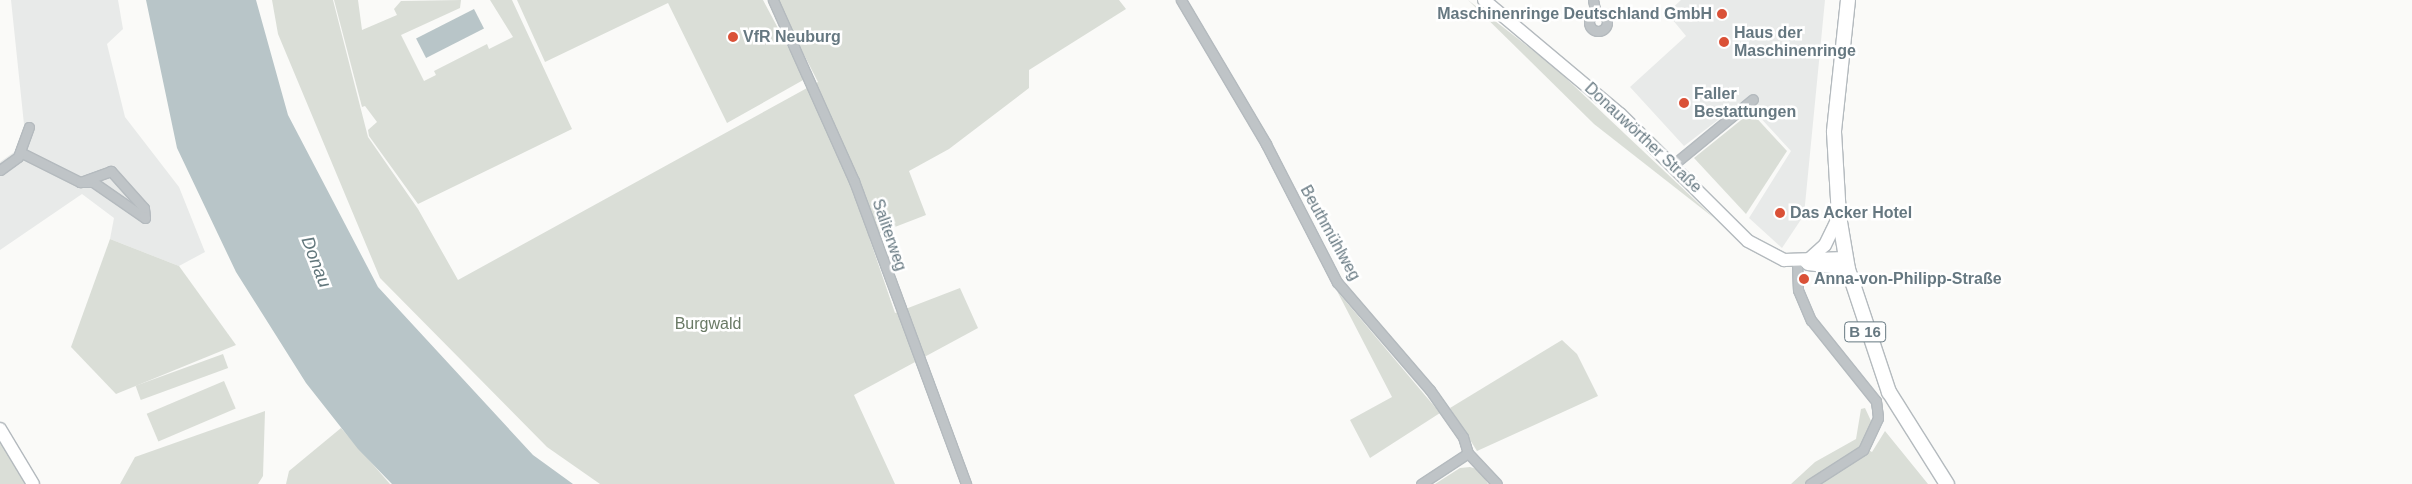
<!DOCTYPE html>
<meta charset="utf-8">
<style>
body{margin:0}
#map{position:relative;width:2412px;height:484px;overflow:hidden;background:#fafaf8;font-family:Helvetica,sans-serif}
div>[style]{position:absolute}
.built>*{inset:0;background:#e8eae9}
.green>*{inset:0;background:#daded7;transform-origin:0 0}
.water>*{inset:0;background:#b8c5c8;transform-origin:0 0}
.roads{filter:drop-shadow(1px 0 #b4babe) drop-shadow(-1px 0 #b4babe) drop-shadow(0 1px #b4babe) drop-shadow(0 -1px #b4babe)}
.street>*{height:9px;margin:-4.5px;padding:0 4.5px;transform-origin:4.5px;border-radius:4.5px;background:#bfc4c7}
.street>.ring{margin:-4.5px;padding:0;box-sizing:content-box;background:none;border:9px solid #bfc4c7;border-radius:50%}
.secondary>*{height:12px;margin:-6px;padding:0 6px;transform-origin:6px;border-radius:6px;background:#fff}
.primary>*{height:14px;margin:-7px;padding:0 7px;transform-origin:7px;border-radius:7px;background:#fff}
.dots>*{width:14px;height:14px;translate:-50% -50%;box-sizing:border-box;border:2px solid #fff;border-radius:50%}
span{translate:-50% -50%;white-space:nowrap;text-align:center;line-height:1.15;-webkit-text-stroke:5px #fff;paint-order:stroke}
.shield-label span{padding:1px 4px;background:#fff;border:1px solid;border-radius:4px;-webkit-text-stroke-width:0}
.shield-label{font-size:15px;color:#667881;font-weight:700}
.poi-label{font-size:16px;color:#667881;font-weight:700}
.right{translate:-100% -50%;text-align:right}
.left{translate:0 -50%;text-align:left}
.street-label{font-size:16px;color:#667881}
.park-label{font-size:16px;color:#6a7a65}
.water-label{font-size:18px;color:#61767b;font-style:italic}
</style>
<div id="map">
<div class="built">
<div style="clip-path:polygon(11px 0,118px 0,123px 29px,107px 44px,125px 117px,179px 187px,205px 252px,179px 266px,110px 239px,114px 218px,82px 194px,0 250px,0 162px,20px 148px,25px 134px)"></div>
<div style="clip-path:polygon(1681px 0,1825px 0,1804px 215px,1782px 248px,1749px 218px,1791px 151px,1744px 100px,1684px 146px,1630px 87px,1686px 36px,1667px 13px)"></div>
</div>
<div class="green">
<div style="clip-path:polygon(272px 0,333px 0,368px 137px,418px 209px,458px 280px,818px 82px,776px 0,1119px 0,1126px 9px,1029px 70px,1029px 88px,949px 149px,909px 171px,926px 215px,869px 237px,895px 313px,960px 288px,978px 328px,854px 395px,895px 484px,600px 484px,547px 447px,380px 278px,278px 34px)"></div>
<div style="clip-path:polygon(334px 0,358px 0,362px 30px,397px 15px,394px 9px,401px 1px,461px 0,460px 8px,401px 35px,424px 81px,436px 75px,434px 71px,487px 44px,489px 49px,513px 37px,490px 0,512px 0,572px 129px,418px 204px,369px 136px,368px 130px,377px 122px,365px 106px,362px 107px)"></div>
<div style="clip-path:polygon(517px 0,763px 0,805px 79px,727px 123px,668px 3px,545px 62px)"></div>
<div style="clip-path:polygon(1468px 0,1553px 66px,1714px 218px,1594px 124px)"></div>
<div style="clip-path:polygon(1751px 112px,1787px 151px,1746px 214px,1694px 158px)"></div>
<div style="clip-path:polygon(110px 239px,179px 266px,236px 345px,116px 394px,71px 347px)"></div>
<div style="clip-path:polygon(1337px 291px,1440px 413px,1370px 458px,1350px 420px,1392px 397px)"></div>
<div style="clip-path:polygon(1562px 340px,1577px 354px,1598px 396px,1477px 451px,1450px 408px)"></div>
<div style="left:223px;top:354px;width:15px;height:93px;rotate:70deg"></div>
<div style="left:224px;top:381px;width:30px;height:84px;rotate:67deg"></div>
<div style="clip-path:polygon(1865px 408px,1872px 423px,1862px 446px,1872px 452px,1885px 431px,1928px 484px,1791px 484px,1815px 462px,1856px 439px,1861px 409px)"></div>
<div style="clip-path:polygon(265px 411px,263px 476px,258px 484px,120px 484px,135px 457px)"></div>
<div style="clip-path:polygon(341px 428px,390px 484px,286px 484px,289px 471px)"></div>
<div style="clip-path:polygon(0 438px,25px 479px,24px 484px,0 484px)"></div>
<div style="clip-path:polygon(1470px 467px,1480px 470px,1488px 484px,1435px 484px,1460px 468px)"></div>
</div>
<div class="water">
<div style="clip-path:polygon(146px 0,256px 0,288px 115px,378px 287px,533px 455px,573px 484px,392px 484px,358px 449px,306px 383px,236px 272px,177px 148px)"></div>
<div style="left:474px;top:9px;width:22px;height:65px;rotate:63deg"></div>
</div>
<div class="roads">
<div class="street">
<div style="left:773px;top:0;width:198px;rotate:65.9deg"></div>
<div style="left:854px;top:181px;width:323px;rotate:69.7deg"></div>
<div style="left:1181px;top:0;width:167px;rotate:59.4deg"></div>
<div style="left:1266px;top:144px;width:155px;rotate:62.8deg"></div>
<div style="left:1337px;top:282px;width:143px;rotate:49.3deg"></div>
<div style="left:1430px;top:390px;width:57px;rotate:54.9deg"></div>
<div style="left:1463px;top:437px;width:17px;rotate:73deg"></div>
<div style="left:1468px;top:453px;width:42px;rotate:46.9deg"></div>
<div style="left:1593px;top:0;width:14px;rotate:78deg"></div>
<div class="ring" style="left:1589px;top:13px;width:9px;height:9px"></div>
<div style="left:20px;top:152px;width:67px;rotate:26.6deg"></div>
<div style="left:80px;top:182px;width:13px"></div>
<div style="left:93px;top:182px;width:63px;rotate:34.7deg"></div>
<div style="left:145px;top:218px;width:10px;rotate:-96deg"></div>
<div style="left:144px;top:208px;width:50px;rotate:-131.7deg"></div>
<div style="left:111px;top:171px;width:33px;rotate:160deg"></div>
<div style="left:1674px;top:164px;width:102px;rotate:-39.4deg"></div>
<div style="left:0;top:170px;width:22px;rotate:-36deg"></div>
<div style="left:18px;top:157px;width:32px;rotate:-70deg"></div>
<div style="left:1797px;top:262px;width:28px;rotate:88deg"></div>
<div style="left:1798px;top:290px;width:33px;rotate:67deg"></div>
<div style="left:1811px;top:320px;width:104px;rotate:51.3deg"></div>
<div style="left:1876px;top:401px;width:17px;rotate:83deg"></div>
<div style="left:1878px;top:418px;width:35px;rotate:115deg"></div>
<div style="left:1863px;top:450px;width:63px;rotate:147.3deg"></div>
<div style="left:1421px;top:484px;width:56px;rotate:-33.4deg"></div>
</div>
<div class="secondary">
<div style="left:1484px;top:0;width:177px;rotate:40deg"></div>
<div style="left:1620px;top:114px;width:180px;rotate:44.8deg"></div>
<div style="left:1748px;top:241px;width:41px;rotate:27.8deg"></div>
<div style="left:1784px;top:260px;width:62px;rotate:-1.8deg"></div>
<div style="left:1806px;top:262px;width:25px;rotate:-42deg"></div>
<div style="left:1825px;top:245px;width:32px;rotate:-64deg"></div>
<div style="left:1808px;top:264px;width:40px;rotate:7.1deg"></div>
<div style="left:0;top:429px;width:64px;rotate:59deg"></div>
</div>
<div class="primary">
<div style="left:1848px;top:0;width:133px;rotate:96.1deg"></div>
<div style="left:1834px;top:132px;width:84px;rotate:86.6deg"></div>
<div style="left:1839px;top:216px;width:54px;rotate:80.4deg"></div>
<div style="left:1848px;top:269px;width:130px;rotate:71.6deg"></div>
<div style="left:1889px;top:392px;width:109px;rotate:57.8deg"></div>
</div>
</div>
<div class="dots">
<div style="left:1722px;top:14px;background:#da5137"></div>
<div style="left:733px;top:37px;background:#da5137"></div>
<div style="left:1724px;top:42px;background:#da5137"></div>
<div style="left:1684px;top:103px;background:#da5137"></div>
<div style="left:1780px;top:213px;background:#da5137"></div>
<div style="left:1804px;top:279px;background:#da5137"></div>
</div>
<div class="shield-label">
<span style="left:1865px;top:332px">B 16</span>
</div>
<div class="poi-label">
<span class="right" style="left:1712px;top:14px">Maschinenringe Deutschland GmbH</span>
<span class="left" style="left:1734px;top:42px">Haus der<br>Maschinenringe</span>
<span class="left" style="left:743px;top:37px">VfR Neuburg</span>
<span class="left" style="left:1694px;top:103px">Faller<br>Bestattungen</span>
<span class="left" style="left:1790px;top:213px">Das Acker Hotel</span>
<span class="left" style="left:1814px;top:279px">Anna-von-Philipp-Straße</span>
</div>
<div class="street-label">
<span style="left:1643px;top:138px;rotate:43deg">Donauwörther Straße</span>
<span style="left:1330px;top:233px;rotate:61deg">Beuthmühlweg</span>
<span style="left:889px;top:235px;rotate:71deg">Saliterweg</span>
</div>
<div class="park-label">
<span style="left:708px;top:324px">Burgwald</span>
</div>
<div class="water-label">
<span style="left:316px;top:262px;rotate:69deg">Donau</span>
</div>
</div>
